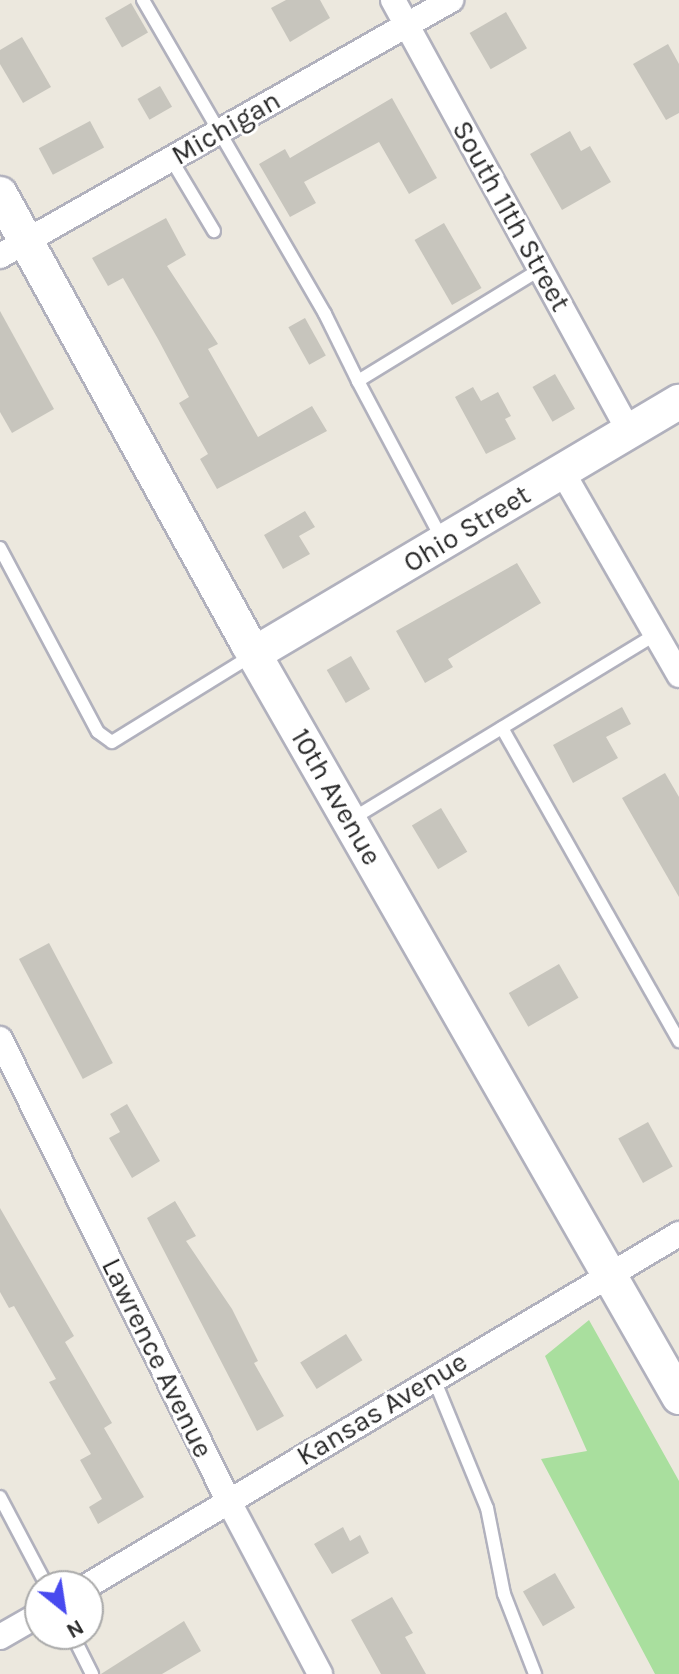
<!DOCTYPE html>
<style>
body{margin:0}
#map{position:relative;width:679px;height:1674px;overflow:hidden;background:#ece8de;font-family:Karla,sans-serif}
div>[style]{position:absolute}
.green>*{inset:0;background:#a9df9e}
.building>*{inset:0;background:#c7c5bd;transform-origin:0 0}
.roads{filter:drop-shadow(2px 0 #b1b1bd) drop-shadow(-2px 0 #b1b1bd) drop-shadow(0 2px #b1b1bd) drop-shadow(0 -2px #b1b1bd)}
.lane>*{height:12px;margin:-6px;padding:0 6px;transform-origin:6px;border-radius:6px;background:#fff}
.street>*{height:24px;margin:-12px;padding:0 12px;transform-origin:12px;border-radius:12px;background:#fff}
.secondary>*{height:34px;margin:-17px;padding:0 17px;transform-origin:17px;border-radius:17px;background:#fff}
span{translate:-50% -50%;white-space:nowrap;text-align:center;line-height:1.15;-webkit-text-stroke:6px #fff;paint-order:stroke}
.street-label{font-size:28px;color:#2b2b2b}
.north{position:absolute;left:24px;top:1570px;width:80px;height:80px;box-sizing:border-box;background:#fff;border:2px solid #aaa;border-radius:50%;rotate:150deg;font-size:22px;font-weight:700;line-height:32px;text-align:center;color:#2b2b2b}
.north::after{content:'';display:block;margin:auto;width:28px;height:36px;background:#484aef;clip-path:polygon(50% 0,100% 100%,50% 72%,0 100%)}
</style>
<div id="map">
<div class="green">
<div style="clip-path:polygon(589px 1320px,679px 1481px,679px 1674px,655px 1674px,541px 1459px,587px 1451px,545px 1356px)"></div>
</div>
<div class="building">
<div style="clip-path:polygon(286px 0,320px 0,330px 18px,290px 42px,271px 8px)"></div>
<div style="left:131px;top:3px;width:34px;height:30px;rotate:60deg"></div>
<div style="left:506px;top:12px;width:42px;height:42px;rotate:60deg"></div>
<div style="clip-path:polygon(22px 37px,51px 87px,23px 103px,0 64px,0 50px)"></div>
<div style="clip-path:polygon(668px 44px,679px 64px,679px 113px,666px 120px,633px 64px)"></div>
<div style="left:160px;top:86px;width:24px;height:26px;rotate:60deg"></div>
<div style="clip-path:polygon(392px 98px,437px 178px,409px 194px,379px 142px,304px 182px,316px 203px,290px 217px,259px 164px,285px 149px,290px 158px)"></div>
<div style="left:90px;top:121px;width:30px;height:58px;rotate:62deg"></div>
<div style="clip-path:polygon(570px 131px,581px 151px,590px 146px,611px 182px,562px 210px,530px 154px)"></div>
<div style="clip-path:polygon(166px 218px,186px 255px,167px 266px,218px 344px,208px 349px,258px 437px,312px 406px,327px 431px,217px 489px,200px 459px,208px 454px,179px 403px,189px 397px,158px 339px,123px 278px,108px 286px,92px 258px)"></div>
<div style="left:444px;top:223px;width:75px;height:34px;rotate:60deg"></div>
<div style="clip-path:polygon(0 311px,54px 409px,12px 433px,0 412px)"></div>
<div style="left:305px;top:318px;width:43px;height:19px;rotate:61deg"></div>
<div style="left:555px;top:374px;width:40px;height:26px;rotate:60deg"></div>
<div style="clip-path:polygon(473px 387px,481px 401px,498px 392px,511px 416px,505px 419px,516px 439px,486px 454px,455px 397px)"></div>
<div style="clip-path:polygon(305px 511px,315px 527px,299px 536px,310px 554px,283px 569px,264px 535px)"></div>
<div style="clip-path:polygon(517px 563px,541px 603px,448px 659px,453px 667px,425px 683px,396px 631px)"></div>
<div style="left:351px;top:656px;width:38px;height:28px;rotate:60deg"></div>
<div style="clip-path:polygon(622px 707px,631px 724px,606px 737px,618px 758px,573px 783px,553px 745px)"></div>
<div style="clip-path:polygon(665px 773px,679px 797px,679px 897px,622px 798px)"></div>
<div style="left:441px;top:808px;width:51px;height:34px;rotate:59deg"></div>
<div style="left:49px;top:943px;width:136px;height:34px;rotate:62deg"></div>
<div style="left:559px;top:964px;width:39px;height:58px;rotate:60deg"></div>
<div style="clip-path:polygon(127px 1104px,160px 1161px,132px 1178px,109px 1138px,120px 1132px,110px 1114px)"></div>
<div style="left:648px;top:1122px;width:51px;height:34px;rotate:61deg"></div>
<div style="clip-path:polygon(175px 1201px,196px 1236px,186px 1241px,232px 1309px,258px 1361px,254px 1363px,284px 1416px,257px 1431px,147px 1218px)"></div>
<div style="clip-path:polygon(0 1208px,74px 1336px,65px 1342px,112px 1423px,104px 1428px,144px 1497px,98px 1524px,89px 1507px,102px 1499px,80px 1460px,91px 1454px,49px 1382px,56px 1379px,14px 1306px,9px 1308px,0 1292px)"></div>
<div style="left:346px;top:1334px;width:31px;height:54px;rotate:58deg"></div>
<div style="clip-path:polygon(343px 1527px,350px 1541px,360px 1535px,369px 1553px,332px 1574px,314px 1544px)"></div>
<div style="left:555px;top:1573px;width:40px;height:37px;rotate:60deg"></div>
<div style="clip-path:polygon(392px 1597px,413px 1633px,405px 1637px,426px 1674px,381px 1674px,351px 1620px)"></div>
<div style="clip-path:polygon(184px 1621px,201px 1651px,162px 1674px,101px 1674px)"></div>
</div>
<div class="roads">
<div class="lane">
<div style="left:143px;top:0;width:363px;rotate:59.9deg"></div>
<div style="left:325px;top:314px;width:75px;rotate:63.8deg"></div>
<div style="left:171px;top:159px;width:84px;rotate:59.2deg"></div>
<div style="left:443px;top:541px;width:181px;rotate:-118deg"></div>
<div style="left:358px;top:381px;width:215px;rotate:-31.5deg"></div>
<div style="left:0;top:548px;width:208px;rotate:62deg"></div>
<div style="left:98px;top:732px;width:17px;rotate:36deg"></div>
<div style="left:112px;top:742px;width:163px;rotate:-31.7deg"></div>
<div style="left:502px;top:728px;width:360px;rotate:60.5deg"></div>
<div style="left:352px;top:819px;width:356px;rotate:-31.3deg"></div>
<div style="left:434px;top:1379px;width:139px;rotate:67.7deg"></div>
<div style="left:487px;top:1508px;width:88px;rotate:78.8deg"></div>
<div style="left:504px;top:1594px;width:86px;rotate:68.8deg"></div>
<div style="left:0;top:1497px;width:101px;rotate:62.2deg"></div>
<div style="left:72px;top:1634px;width:45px;rotate:63.4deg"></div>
</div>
<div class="street">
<div style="left:393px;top:0;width:491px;rotate:61.3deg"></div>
<div style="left:0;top:256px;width:519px;rotate:-29.58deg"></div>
<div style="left:563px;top:473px;width:233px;rotate:60.1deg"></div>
<div style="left:0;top:1039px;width:514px;rotate:63.68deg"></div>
<div style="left:228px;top:1500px;width:197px;rotate:62.1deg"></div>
<div style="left:87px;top:1586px;width:689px;rotate:-30.74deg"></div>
<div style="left:0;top:1637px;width:46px;rotate:-29.9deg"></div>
</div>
<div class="secondary">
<div style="left:0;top:194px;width:512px;rotate:61.13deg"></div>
<div style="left:247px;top:642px;width:870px;rotate:60.22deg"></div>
<div style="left:254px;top:654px;width:494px;rotate:-30.7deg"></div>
</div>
</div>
<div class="street-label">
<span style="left:226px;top:128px;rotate:-30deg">Michigan</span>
<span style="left:511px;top:216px;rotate:61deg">South 11th Street</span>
<span style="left:467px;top:529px;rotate:-31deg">Ohio Street</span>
<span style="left:336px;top:797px;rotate:60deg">10th Avenue</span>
<span style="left:157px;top:1358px;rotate:64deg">Lawrence Avenue</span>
<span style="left:382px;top:1409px;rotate:-31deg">Kansas Avenue</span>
</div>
<div class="north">N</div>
</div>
